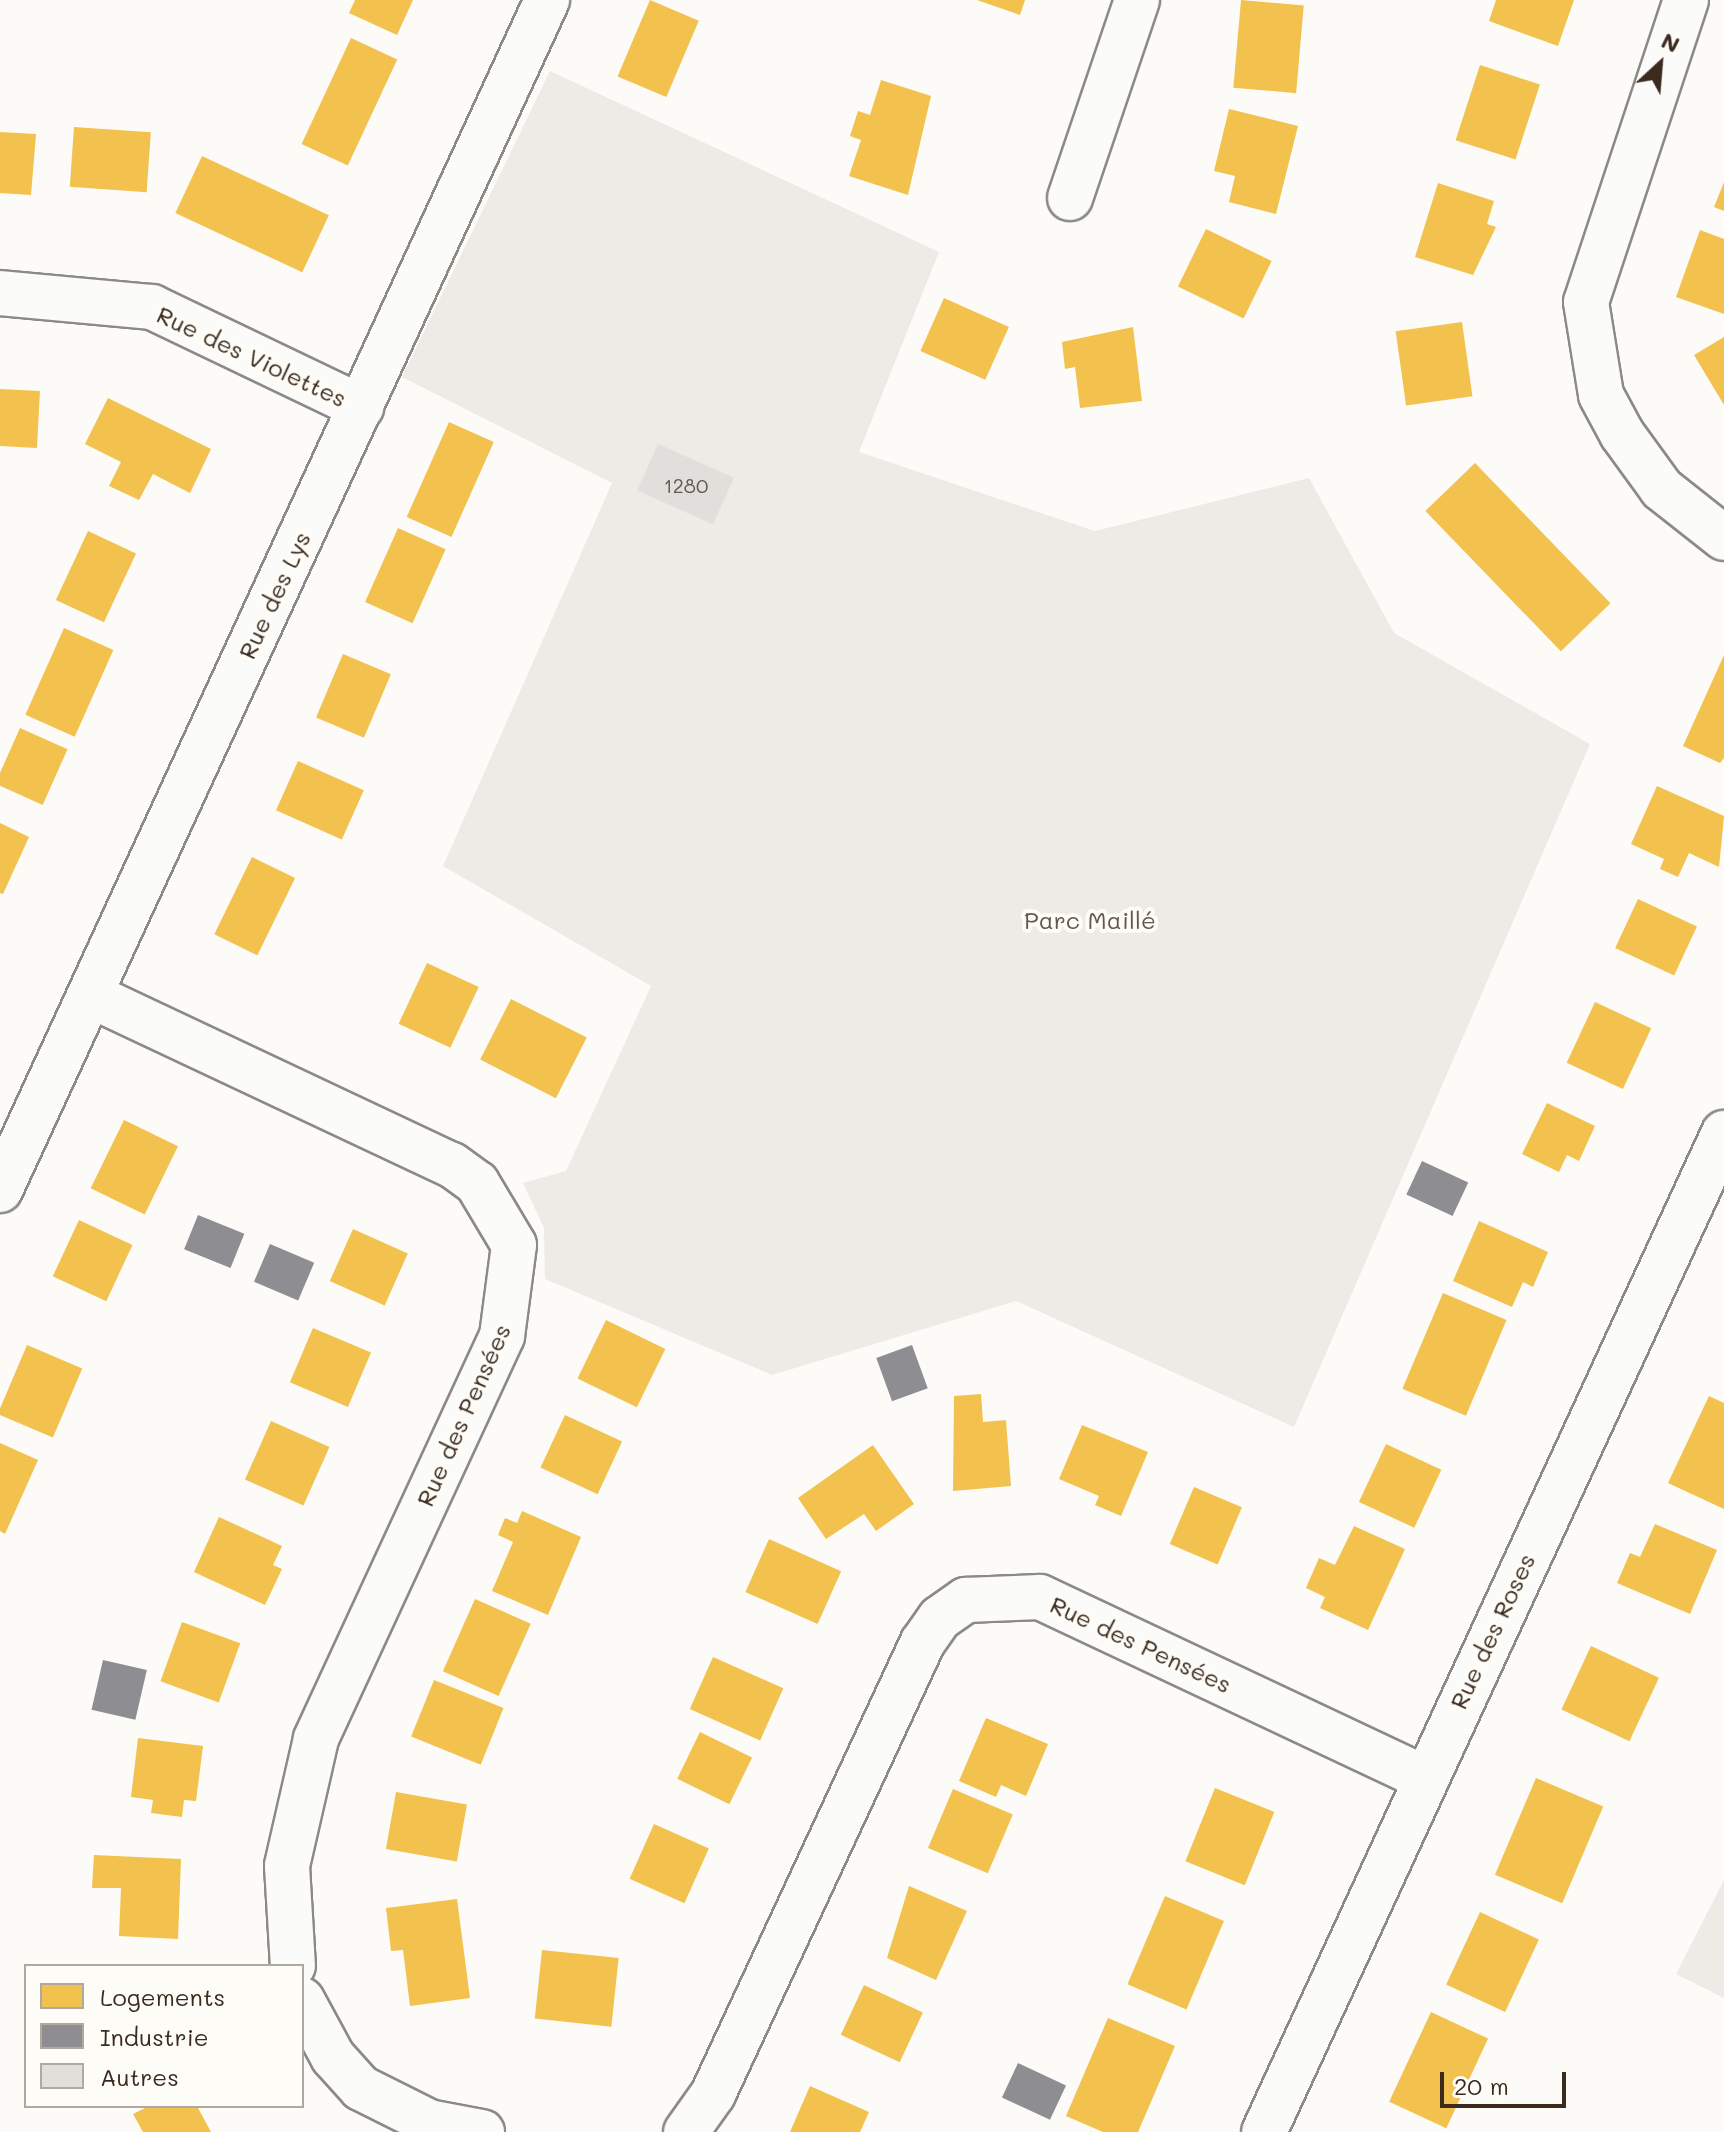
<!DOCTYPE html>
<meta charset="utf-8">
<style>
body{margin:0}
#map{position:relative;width:1724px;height:2132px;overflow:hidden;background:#fcfbf8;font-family:Mali,sans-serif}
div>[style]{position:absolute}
.green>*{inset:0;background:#edebe6}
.homes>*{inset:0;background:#f2c14e;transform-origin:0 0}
.industry>*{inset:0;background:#8d8d92;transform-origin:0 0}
.building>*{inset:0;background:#e0dfdc;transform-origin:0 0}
.roads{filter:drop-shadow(2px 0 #8d8985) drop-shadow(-2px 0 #8d8985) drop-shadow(0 2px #8d8985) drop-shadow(0 -2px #8d8985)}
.minor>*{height:44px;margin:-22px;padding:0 22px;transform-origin:22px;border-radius:22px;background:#fbfbf9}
span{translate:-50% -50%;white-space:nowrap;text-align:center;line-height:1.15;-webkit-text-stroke:8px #fdfcf7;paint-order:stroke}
.number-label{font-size:20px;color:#64574e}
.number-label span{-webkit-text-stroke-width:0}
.street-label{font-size:24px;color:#3b2a1e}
.park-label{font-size:24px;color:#64574c}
.legend{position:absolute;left:24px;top:1964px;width:280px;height:144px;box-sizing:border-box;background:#fdfcf7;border:2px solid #afa8a0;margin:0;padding:10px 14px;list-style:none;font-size:24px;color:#3b2a1e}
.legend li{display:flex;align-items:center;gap:16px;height:40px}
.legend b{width:40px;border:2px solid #afa8a0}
.north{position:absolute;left:1620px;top:24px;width:80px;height:80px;-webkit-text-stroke:6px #fdfcf7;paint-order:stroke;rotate:26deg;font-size:22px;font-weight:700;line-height:32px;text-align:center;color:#3b2a1e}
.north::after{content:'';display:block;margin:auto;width:28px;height:36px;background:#3b2a1e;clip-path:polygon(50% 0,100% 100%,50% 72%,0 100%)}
.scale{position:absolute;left:1440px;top:2072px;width:126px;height:36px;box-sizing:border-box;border:4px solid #3b2a1e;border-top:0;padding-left:10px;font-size:24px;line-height:28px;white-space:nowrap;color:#3b2a1e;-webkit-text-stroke:6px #fdfcf7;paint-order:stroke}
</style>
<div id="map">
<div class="green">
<div style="clip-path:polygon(550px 71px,939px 252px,859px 452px,1095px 531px,1309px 478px,1394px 633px,1590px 744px,1294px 1427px,1016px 1301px,772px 1375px,545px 1279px,544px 1228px,523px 1183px,566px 1171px,651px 986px,443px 866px,612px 483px,402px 377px)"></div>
<div style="clip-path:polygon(1724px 1880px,1724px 1998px,1676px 1974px)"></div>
</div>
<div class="homes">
<div style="clip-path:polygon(355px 0,413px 0,397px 35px,349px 13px)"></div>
<div style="left:650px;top:0;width:53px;height:83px;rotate:23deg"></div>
<div style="clip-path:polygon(977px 0,1025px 0,1020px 15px)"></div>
<div style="left:1241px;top:0;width:63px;height:88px;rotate:5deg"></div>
<div style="clip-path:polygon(1496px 0,1574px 0,1558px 46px,1489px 21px)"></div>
<div style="left:351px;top:38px;width:51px;height:117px;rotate:25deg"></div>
<div style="left:1480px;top:65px;width:63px;height:79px;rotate:18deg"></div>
<div style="clip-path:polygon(881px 80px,931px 96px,908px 195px,849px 176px,861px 140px,850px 136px,858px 111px,870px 115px)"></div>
<div style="clip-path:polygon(1229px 109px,1298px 126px,1276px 214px,1229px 202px,1235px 176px,1214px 171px)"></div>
<div style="left:74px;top:127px;width:77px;height:60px;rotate:4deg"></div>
<div style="clip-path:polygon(0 132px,36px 134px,31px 195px,0 193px)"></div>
<div style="left:202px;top:156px;width:140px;height:63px;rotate:25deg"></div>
<div style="clip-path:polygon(1724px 182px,1724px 211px,1714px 207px)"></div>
<div style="clip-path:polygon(1438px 183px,1494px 201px,1487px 224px,1496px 227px,1473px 275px,1415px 257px)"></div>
<div style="left:1206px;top:229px;width:73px;height:64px;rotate:26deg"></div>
<div style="clip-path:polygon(1700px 230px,1724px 239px,1724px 314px,1676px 297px)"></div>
<div style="left:944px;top:298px;width:71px;height:58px;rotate:24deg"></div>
<div style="left:1462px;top:322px;width:75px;height:67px;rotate:82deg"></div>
<div style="clip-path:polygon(1133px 327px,1142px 401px,1080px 408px,1075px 367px,1065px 369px,1062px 342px)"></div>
<div style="clip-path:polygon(1724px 337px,1724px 405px,1694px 355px)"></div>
<div style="left:0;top:389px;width:40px;height:57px;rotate:3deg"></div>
<div style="clip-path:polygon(108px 398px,211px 449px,190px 493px,153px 474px,139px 500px,109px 486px,121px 462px,85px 444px)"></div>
<div style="left:449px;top:422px;width:49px;height:104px;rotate:24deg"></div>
<div style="left:1475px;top:463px;width:195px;height:69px;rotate:46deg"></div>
<div style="left:398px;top:528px;width:52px;height:81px;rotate:24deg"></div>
<div style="left:88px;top:531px;width:53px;height:76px;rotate:25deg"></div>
<div style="left:64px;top:628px;width:54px;height:95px;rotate:24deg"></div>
<div style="left:343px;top:654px;width:52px;height:69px;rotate:23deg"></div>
<div style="clip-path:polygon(1724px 655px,1724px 758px,1720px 763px,1683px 746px)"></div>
<div style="left:20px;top:728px;width:52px;height:61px;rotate:24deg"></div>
<div style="left:298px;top:761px;width:72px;height:54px;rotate:24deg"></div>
<div style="clip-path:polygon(1657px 786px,1724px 816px,1719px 867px,1689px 853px,1678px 877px,1660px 869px,1664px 859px,1631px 844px)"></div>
<div style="clip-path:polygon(0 823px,29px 837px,3px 894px,0 893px)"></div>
<div style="left:252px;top:857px;width:48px;height:86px;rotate:26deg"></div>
<div style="left:1638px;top:899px;width:65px;height:54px;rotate:25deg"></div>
<div style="left:427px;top:963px;width:57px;height:67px;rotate:25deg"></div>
<div style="left:511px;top:999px;width:85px;height:68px;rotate:27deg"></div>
<div style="left:1595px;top:1002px;width:62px;height:67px;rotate:25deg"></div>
<div style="clip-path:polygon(1547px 1103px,1595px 1126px,1579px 1161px,1567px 1155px,1559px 1172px,1522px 1154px)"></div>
<div style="left:124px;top:1120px;width:60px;height:76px;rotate:26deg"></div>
<div style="left:79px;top:1220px;width:59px;height:62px;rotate:25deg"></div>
<div style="clip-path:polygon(1479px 1221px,1548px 1252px,1533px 1287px,1523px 1282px,1512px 1307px,1453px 1281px)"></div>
<div style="left:353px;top:1229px;width:60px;height:57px;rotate:24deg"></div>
<div style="left:1443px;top:1293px;width:69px;height:104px;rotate:23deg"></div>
<div style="left:606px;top:1320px;width:66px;height:65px;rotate:26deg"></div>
<div style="left:313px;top:1328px;width:63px;height:59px;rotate:23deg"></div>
<div style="left:27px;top:1345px;width:60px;height:75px;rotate:23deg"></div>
<div style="clip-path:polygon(981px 1394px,983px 1422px,1006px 1420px,1011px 1486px,953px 1491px,954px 1396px)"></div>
<div style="clip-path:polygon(1709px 1396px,1724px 1403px,1724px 1509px,1668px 1483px)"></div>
<div style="left:565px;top:1415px;width:63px;height:58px;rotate:25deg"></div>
<div style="left:271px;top:1421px;width:64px;height:64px;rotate:24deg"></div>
<div style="clip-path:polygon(1082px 1425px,1148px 1452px,1121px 1516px,1095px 1505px,1099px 1496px,1059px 1479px)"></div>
<div style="clip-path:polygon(0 1443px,38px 1460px,5px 1534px,0 1531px)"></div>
<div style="left:1386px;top:1444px;width:61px;height:64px;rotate:25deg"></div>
<div style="clip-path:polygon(873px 1445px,914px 1504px,876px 1531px,864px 1514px,826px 1539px,798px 1498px)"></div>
<div style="left:1194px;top:1487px;width:52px;height:62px;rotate:23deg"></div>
<div style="clip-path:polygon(522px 1511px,581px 1537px,548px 1615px,492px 1591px,513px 1542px,498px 1535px,505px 1518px,517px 1523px)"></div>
<div style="clip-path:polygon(219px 1517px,282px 1546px,273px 1565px,282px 1569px,265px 1605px,194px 1572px)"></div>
<div style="clip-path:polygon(1655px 1524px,1717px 1550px,1690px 1614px,1617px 1583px,1630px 1553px,1640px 1557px)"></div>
<div style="clip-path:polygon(1354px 1526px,1405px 1549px,1368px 1630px,1320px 1608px,1325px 1597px,1306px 1588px,1319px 1558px,1335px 1565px)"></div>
<div style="left:769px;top:1539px;width:79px;height:58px;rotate:24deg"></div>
<div style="left:475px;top:1599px;width:61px;height:79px;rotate:24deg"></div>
<div style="left:182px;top:1622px;width:62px;height:63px;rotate:20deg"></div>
<div style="left:1591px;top:1646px;width:75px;height:70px;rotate:25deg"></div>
<div style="left:713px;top:1657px;width:77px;height:57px;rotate:24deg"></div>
<div style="left:434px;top:1680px;width:75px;height:61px;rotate:22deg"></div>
<div style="clip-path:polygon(986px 1718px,1048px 1744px,1026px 1796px,1001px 1785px,996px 1797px,959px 1781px)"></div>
<div style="left:700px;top:1732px;width:58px;height:52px;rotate:26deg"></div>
<div style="clip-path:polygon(138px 1738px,203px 1746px,196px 1801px,184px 1800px,182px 1817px,151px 1813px,153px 1800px,131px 1797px)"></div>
<div style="left:1536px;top:1778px;width:73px;height:105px;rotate:23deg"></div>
<div style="left:1215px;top:1788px;width:64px;height:79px;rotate:22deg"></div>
<div style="left:953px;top:1789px;width:65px;height:64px;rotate:23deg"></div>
<div style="left:396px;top:1792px;width:72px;height:58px;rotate:10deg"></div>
<div style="left:654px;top:1824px;width:60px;height:60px;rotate:24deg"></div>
<div style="clip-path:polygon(94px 1855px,181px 1859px,178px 1939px,119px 1936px,121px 1888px,92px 1888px)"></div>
<div style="clip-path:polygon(909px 1886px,967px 1911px,936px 1980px,887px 1958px)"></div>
<div style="left:1165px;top:1896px;width:64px;height:96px;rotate:23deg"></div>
<div style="clip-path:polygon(457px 1899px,470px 1998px,410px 2006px,403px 1950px,391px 1951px,386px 1908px)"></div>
<div style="left:1480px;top:1912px;width:65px;height:80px;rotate:25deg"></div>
<div style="left:542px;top:1950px;width:77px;height:69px;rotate:6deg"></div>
<div style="left:864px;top:1985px;width:65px;height:55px;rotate:25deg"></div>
<div style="left:1431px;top:2012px;width:63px;height:99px;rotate:25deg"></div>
<div style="clip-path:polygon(1108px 2018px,1175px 2046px,1138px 2132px,1103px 2132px,1066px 2116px)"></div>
<div style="clip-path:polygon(810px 2086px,869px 2112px,860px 2132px,790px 2132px)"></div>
<div style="clip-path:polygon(149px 2106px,197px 2106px,211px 2132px,143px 2132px,133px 2114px)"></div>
</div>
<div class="industry">
<div style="left:1422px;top:1161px;width:51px;height:37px;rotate:25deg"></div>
<div style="left:198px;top:1215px;width:50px;height:37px;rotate:22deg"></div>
<div style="left:270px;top:1244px;width:48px;height:41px;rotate:23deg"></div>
<div style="left:912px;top:1345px;width:46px;height:38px;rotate:70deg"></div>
<div style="left:103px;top:1660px;width:45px;height:51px;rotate:13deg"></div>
<div style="left:1018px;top:2063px;width:53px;height:38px;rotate:25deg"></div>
</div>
<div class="building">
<div style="left:658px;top:444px;width:83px;height:51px;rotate:24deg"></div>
</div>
<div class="roads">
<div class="minor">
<div style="left:1686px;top:0;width:318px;rotate:108.3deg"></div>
<div style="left:1586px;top:302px;width:94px;rotate:80.8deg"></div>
<div style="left:1601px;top:395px;width:44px;rotate:61.7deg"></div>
<div style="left:1622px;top:434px;width:68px;rotate:54deg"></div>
<div style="left:1662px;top:489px;width:79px;rotate:38.3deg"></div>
<div style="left:1070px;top:198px;width:209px;rotate:-71.3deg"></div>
<div style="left:0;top:293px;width:153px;rotate:5.3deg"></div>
<div style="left:152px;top:307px;width:232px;rotate:25.6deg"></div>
<div style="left:90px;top:995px;width:400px;rotate:25.2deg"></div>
<div style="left:452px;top:1165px;width:31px;rotate:36deg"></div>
<div style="left:477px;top:1183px;width:72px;rotate:59.2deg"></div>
<div style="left:514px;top:1245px;width:92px;rotate:97.5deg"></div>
<div style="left:502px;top:1336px;width:444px;rotate:114.8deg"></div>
<div style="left:316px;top:1739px;width:130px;rotate:102.9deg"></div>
<div style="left:287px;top:1866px;width:100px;rotate:86.6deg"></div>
<div style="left:0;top:1190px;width:1310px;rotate:-65.31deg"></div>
<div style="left:302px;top:2000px;width:65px;rotate:61.5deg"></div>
<div style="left:333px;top:2057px;width:42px;rotate:47.9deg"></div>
<div style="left:361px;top:2088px;width:76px;rotate:26.6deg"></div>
<div style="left:429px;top:2122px;width:54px;rotate:10.7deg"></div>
<div style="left:686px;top:2132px;width:47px;rotate:-54.6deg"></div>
<div style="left:713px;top:2094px;width:498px;rotate:-65.1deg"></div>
<div style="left:923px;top:1642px;width:29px;rotate:-55deg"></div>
<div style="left:940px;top:1618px;width:32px;rotate:-35deg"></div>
<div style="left:966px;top:1600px;width:74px;rotate:-2.3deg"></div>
<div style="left:1040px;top:1597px;width:425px;rotate:25.2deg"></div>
<div style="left:1264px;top:2132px;width:1100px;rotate:-65.28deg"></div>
</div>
</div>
<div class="number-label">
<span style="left:686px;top:485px">1280</span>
</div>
<div class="street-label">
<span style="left:252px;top:356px;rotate:25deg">Rue des Violettes</span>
<span style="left:274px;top:595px;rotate:-65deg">Rue des Lys</span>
<span style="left:463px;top:1415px;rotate:-66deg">Rue des Pensées</span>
<span style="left:1492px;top:1631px;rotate:-65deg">Rue des Roses</span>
<span style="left:1141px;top:1644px;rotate:25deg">Rue des Pensées</span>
</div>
<div class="park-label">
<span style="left:1090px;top:920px">Parc Maillé</span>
</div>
<ul class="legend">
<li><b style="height:22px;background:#f2c14e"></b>Logements</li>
<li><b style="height:22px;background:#8d8d92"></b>Industrie</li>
<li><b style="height:22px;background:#e0dfdc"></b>Autres</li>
</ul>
<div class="north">N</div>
<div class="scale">20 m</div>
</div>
